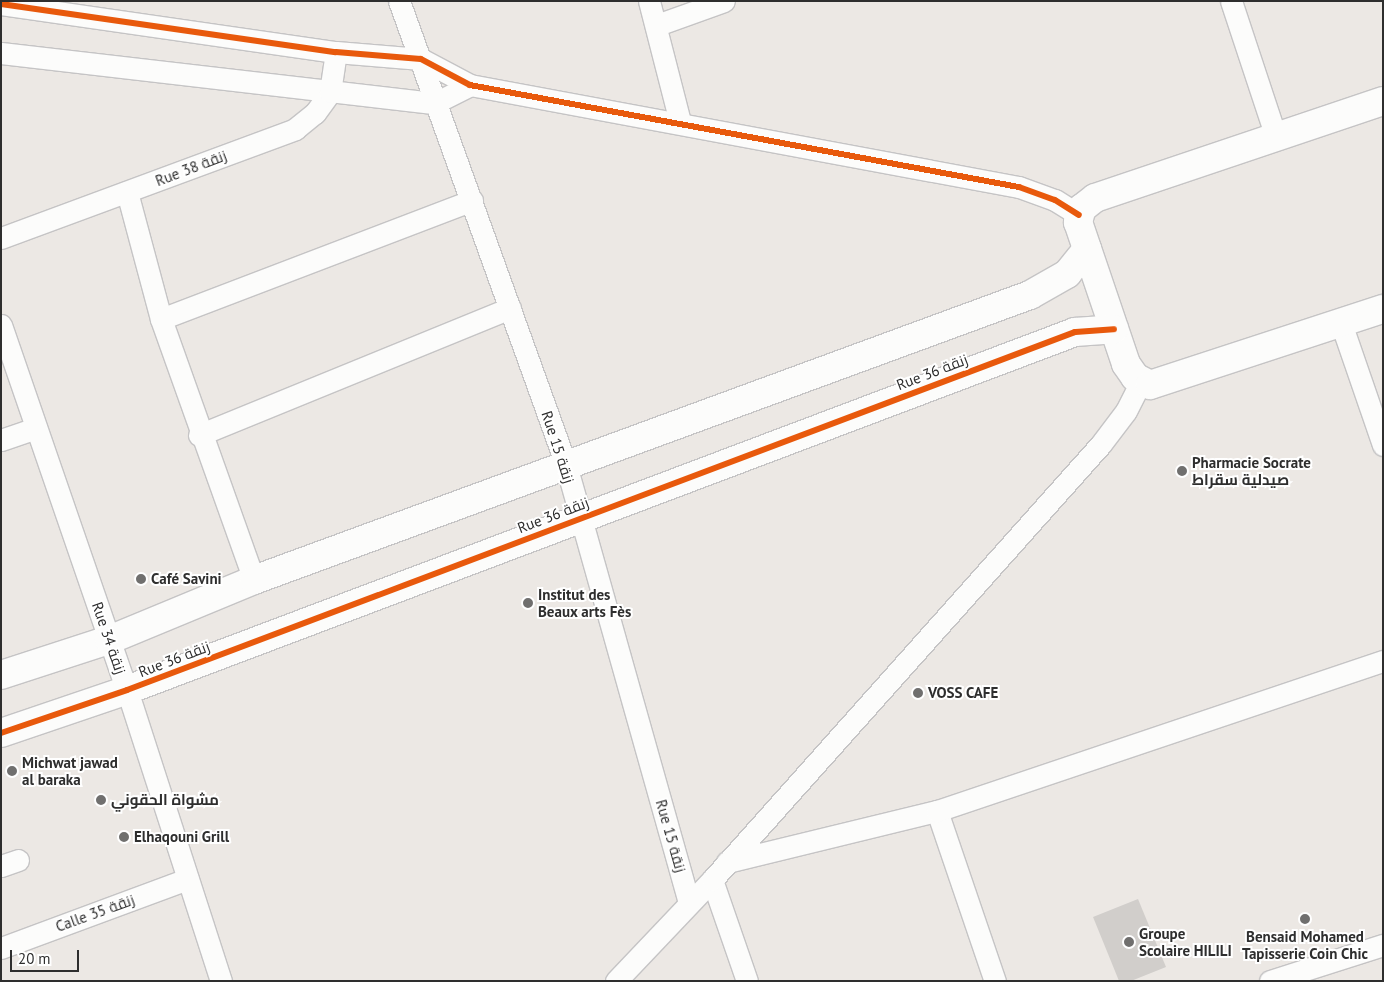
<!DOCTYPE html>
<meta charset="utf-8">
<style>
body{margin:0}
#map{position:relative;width:1384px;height:982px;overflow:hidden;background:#ece8e4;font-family:"PT Sans",Cairo,sans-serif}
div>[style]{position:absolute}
.building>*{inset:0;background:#d1cecb}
.roads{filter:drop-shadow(1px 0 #c5c4c5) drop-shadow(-1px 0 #c5c4c5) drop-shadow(0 1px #c5c4c5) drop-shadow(0 -1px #c5c4c5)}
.street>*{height:21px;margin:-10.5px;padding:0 10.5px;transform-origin:10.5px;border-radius:10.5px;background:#fcfcfb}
.secondary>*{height:28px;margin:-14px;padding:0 14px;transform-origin:14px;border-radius:14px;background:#fcfcfb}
.cycleway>*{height:6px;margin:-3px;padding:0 3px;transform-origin:3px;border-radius:3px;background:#e8590c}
.dots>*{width:14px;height:14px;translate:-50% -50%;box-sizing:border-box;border:2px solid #fff;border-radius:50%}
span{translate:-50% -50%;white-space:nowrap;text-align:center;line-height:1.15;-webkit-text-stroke:4px #fff;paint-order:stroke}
.street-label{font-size:15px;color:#2e2e2e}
.poi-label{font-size:15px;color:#2e2e2e;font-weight:700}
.left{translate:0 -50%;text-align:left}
.frame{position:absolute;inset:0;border:2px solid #2e2e2e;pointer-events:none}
.scale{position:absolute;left:10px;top:950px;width:69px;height:22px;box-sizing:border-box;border:2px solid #2e2e2e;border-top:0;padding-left:6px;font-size:15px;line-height:18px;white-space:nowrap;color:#2e2e2e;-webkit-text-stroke:4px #fff;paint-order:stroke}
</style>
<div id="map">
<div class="building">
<div style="clip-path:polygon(1138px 899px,1166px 967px,1131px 981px,1119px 981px,1093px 917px)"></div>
</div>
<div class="roads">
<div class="street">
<div style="left:399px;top:1px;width:493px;rotate:70.2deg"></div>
<div style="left:566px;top:465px;width:454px;rotate:74.3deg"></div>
<div style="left:649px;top:1px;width:125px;rotate:75.6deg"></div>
<div style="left:1231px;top:1px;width:143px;rotate:71.7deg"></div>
<div style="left:1px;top:4px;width:338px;rotate:8.2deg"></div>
<div style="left:336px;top:52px;width:85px;rotate:4.7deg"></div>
<div style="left:421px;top:59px;width:55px;rotate:28deg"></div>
<div style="left:470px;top:85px;width:558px;rotate:10.53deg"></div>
<div style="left:1019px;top:187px;width:38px;rotate:20deg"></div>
<div style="left:1055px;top:200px;width:28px;rotate:32deg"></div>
<div style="left:657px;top:25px;width:71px;rotate:-19.7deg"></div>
<div style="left:1px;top:53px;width:437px;rotate:6.6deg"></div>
<div style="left:435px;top:103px;width:39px;rotate:-27deg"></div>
<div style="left:127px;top:192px;width:131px;rotate:75deg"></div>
<div style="left:161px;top:319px;width:277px;rotate:70.4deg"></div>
<div style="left:1px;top:238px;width:314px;rotate:-20.3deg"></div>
<div style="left:295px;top:129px;width:26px;rotate:-39deg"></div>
<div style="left:315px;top:113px;width:26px;rotate:-54deg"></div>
<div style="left:330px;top:92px;width:40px;rotate:-81.5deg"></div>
<div style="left:161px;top:319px;width:333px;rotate:-20.9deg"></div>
<div style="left:1341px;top:323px;width:129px;rotate:71deg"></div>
<div style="left:1px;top:325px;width:386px;rotate:71deg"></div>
<div style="left:127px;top:690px;width:306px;rotate:72.1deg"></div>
<div style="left:199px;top:435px;width:336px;rotate:-22.2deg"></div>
<div style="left:1px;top:440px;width:37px;rotate:-19deg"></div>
<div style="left:937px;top:811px;width:180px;rotate:71.2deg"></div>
<div style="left:727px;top:862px;width:216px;rotate:-13.7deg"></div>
<div style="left:937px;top:811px;width:471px;rotate:-18.6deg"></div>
<div style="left:1px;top:866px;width:18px;rotate:-19deg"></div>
<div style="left:712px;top:880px;width:107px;rotate:70.9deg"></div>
<div style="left:1px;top:948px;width:199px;rotate:-20.3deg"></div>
<div style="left:616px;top:981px;width:139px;rotate:-46.5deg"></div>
<div style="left:712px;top:880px;width:584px;rotate:-48.26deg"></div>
<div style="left:1101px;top:444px;width:41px;rotate:-52.9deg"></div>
<div style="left:1126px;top:411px;width:33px;rotate:-63deg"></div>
<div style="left:1270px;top:981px;width:119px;rotate:-17.7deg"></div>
</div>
<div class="secondary">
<div style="left:1383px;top:101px;width:304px;rotate:161.4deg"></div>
<div style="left:1095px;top:198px;width:16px;rotate:142deg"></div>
<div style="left:1082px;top:208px;width:15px;rotate:106deg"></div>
<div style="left:1078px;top:222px;width:150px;rotate:71.3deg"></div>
<div style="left:1126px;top:364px;width:16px;rotate:55deg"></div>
<div style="left:1135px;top:377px;width:17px;rotate:28deg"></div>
<div style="left:1150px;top:385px;width:245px;rotate:-18.1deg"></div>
<div style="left:1px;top:675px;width:114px;rotate:-18deg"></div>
<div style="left:109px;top:640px;width:157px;rotate:-22.5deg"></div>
<div style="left:254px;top:580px;width:827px;rotate:-20.17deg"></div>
<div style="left:1030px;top:295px;width:43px;rotate:-29.6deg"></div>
<div style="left:1067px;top:274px;width:32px;rotate:-51deg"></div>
<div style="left:1px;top:733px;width:133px;rotate:-18.8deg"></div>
<div style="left:127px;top:690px;width:1013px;rotate:-20.69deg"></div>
<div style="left:1075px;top:332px;width:39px;rotate:-4deg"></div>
</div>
</div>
<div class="cycleway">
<div style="left:1px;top:4px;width:338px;rotate:8.2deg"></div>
<div style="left:336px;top:52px;width:85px;rotate:4.7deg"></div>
<div style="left:421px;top:59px;width:55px;rotate:28deg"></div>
<div style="left:470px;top:85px;width:558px;rotate:10.53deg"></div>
<div style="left:1019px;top:187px;width:38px;rotate:20deg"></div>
<div style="left:1055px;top:200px;width:28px;rotate:32deg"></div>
<div style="left:1px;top:733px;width:133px;rotate:-18.8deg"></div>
<div style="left:127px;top:690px;width:1013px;rotate:-20.69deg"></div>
<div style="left:1075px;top:332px;width:39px;rotate:-4deg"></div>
</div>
<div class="dots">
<div style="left:1182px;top:471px;background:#706f6e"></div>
<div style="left:141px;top:579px;background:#706f6e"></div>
<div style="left:528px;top:603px;background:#706f6e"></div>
<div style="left:918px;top:693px;background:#706f6e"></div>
<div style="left:12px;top:771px;background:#706f6e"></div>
<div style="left:101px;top:800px;background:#706f6e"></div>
<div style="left:124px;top:837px;background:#706f6e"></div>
<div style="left:1305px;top:919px;background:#706f6e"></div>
<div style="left:1129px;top:942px;background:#706f6e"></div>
</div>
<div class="street-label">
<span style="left:191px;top:168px;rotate:-21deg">Rue 38 زنقة</span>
<span style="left:932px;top:372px;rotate:-21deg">Rue 36 زنقة</span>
<span style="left:558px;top:447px;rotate:72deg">Rue 15 زنقة</span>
<span style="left:553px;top:515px;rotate:-21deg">Rue 36 زنقة</span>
<span style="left:109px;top:638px;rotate:71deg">Rue 34 زنقة</span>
<span style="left:174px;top:659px;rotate:-21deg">Rue 36 زنقة</span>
<span style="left:671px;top:836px;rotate:74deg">Rue 15 زنقة</span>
<span style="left:95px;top:913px;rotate:-20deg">Calle 35 زنقة</span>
</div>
<div class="poi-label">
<span class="left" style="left:1192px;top:471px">Pharmacie Socrate<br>صيدلية سقراط</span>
<span class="left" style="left:151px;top:579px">Café Savini</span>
<span class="left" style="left:538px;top:603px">Institut des<br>Beaux arts Fès</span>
<span class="left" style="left:928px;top:693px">VOSS CAFE</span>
<span class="left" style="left:22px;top:771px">Michwat jawad<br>al baraka</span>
<span class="left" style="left:111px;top:800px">مشواة الحقوني</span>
<span class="left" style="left:134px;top:837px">Elhaqouni Grill</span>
<span class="left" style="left:1139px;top:942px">Groupe<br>Scolaire HILILI</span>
<span style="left:1305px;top:945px">Bensaid Mohamed<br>Tapisserie Coin Chic</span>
</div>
<div class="frame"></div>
<div class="scale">20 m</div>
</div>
